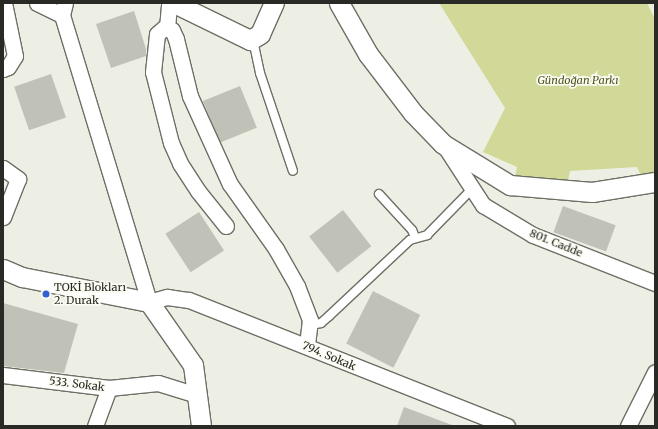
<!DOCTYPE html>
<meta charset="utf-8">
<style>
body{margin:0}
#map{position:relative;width:658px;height:429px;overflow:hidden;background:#edefe4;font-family:Merriweather,serif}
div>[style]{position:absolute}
.green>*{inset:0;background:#d2d998}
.building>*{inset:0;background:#c0c2b7;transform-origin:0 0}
.roads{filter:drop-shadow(1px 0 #6d6f65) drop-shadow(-1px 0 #6d6f65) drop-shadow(0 1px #6d6f65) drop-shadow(0 -1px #6d6f65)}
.service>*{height:8px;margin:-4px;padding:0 4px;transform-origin:4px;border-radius:4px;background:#fff}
.minor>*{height:15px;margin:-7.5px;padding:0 7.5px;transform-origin:7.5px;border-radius:7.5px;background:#fff}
.tertiary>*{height:19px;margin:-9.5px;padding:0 9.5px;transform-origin:9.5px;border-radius:9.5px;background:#fff}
.dots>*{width:11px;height:11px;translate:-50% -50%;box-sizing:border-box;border:2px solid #fafcf1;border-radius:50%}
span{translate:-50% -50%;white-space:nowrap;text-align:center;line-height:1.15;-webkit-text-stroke:3.5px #fafcf1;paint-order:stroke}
.park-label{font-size:11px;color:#515520;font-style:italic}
.street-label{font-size:11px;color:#292a26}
.poi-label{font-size:11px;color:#292a26}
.left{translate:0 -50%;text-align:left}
.frame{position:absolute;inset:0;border:4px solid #292a26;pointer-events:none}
</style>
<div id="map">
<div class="green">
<div style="clip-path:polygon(439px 3px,647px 3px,655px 19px,655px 173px,641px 176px,637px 167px,570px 171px,568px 180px,515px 176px,517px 167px,483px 152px,505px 108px)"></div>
</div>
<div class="building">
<div style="clip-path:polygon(134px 11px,146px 49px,146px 56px,111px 68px,96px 24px)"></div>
<div style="left:51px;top:74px;width:46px;height:39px;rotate:71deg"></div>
<div style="left:240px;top:86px;width:45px;height:40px;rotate:68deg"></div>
<div style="left:563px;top:206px;width:56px;height:28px;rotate:20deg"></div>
<div style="left:343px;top:210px;width:46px;height:43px;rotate:52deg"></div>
<div style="left:199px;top:212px;width:46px;height:40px;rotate:57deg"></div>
<div style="left:373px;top:291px;width:53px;height:59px;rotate:27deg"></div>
<div style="clip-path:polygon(3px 303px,78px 324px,64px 373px,3px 366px)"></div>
<div style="clip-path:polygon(404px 407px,452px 425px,451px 426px,397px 426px)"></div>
</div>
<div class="roads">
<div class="service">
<div style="left:253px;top:40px;width:34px;rotate:78deg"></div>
<div style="left:260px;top:73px;width:103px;rotate:71.4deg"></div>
<div style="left:379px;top:194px;width:49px;rotate:47.5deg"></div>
<div style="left:412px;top:230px;width:8px;rotate:67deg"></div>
<div style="left:311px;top:325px;width:10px;rotate:-11deg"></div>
<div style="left:321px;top:323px;width:11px;rotate:-41deg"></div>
<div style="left:329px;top:316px;width:111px;rotate:-43.2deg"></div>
<div style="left:410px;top:240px;width:18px;rotate:-16deg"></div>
<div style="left:427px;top:235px;width:64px;rotate:-45.6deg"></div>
</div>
<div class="minor">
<div style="left:37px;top:3px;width:28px;rotate:26deg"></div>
<div style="left:65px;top:3px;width:12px;rotate:104deg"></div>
<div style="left:62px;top:15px;width:300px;rotate:73.1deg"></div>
<div style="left:149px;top:302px;width:19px;rotate:-16deg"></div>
<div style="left:167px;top:297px;width:22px;rotate:8deg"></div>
<div style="left:189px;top:300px;width:342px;rotate:21.6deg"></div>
<div style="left:167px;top:28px;width:25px;rotate:-85deg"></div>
<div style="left:3px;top:69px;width:5px;rotate:-22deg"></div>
<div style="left:8px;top:67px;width:13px;rotate:-58deg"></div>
<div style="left:15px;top:56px;width:54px;rotate:-101.7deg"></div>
<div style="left:444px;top:145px;width:72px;rotate:57deg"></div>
<div style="left:483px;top:205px;width:58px;rotate:31deg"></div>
<div style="left:533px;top:235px;width:131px;rotate:21.5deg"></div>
<div style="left:3px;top:168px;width:19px;rotate:36deg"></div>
<div style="left:18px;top:179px;width:41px;rotate:111.5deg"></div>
<div style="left:226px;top:226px;width:45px;rotate:-128.7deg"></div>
<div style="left:198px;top:191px;width:33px;rotate:-123deg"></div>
<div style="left:180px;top:163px;width:22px;rotate:-114deg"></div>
<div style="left:171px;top:143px;width:73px;rotate:-104.2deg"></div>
<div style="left:153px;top:72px;width:38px;rotate:-84deg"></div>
<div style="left:157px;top:34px;width:9px;rotate:-41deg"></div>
<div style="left:164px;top:28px;width:8px;rotate:14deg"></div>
<div style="left:172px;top:30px;width:10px;rotate:66deg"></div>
<div style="left:176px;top:39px;width:59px;rotate:76.2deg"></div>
<div style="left:190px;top:96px;width:97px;rotate:65.6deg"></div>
<div style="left:230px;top:184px;width:80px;rotate:54.7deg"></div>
<div style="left:276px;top:249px;width:43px;rotate:60.4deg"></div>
<div style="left:297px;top:286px;width:36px;rotate:69deg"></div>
<div style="left:310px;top:320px;width:26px;rotate:97deg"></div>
<div style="left:3px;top:375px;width:107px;rotate:7deg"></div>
<div style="left:109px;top:388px;width:49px;rotate:-5.8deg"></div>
<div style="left:158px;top:383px;width:41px;rotate:17.1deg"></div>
<div style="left:95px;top:426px;width:40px;rotate:-69.8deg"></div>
<div style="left:628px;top:426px;width:60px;rotate:-63.4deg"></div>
</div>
<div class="tertiary">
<div style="left:174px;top:3px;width:85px;rotate:26deg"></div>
<div style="left:250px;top:40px;width:12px;rotate:-31deg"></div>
<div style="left:260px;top:34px;width:34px;rotate:-66deg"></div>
<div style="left:339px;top:3px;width:59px;rotate:60.4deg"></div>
<div style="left:368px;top:54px;width:74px;rotate:52.7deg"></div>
<div style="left:413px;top:113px;width:43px;rotate:45.9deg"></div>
<div style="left:443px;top:144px;width:79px;rotate:31.5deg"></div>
<div style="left:510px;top:185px;width:82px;rotate:4.9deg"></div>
<div style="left:592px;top:192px;width:64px;rotate:-9deg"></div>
<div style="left:3px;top:269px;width:21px;rotate:23deg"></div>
<div style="left:22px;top:277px;width:129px;rotate:11.1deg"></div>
<div style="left:149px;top:302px;width:77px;rotate:55.1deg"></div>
<div style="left:193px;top:365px;width:62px;rotate:82.5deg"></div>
</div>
</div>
<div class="dots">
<div style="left:46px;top:294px;background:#3162d1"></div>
</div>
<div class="park-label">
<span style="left:578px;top:80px">Gündoğan Parkı</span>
</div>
<div class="street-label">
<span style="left:556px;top:243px;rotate:22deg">801. Cadde</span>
<span style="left:329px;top:356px;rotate:23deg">794. Sokak</span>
<span style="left:77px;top:384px;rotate:7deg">533. Sokak</span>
</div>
<div class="poi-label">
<span class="left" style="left:54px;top:294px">TOKİ Blokları<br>2. Durak</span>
</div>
<div class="frame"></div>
</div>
